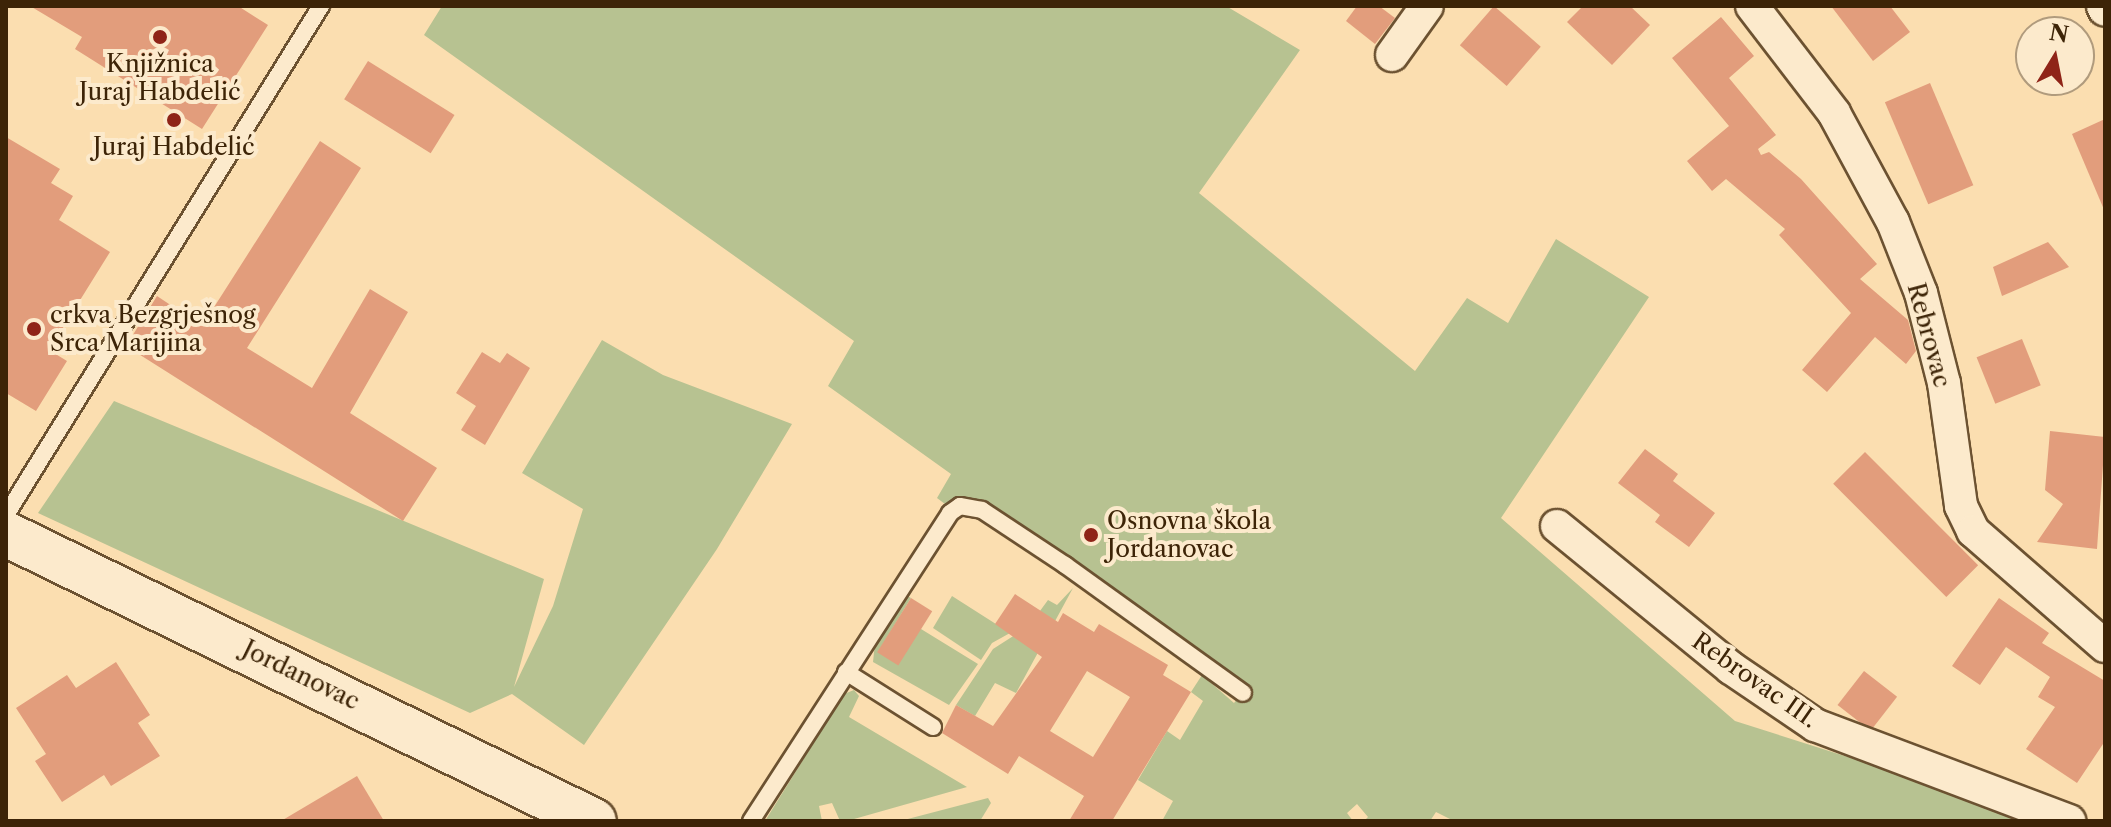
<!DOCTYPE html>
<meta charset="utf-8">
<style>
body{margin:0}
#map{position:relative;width:2111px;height:827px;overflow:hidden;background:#fbdeb0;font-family:"Libre Caslon Text",serif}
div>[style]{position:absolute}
.green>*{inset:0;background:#b7c291}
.building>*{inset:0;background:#e29d7c;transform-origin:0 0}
.roads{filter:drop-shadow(2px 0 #6c5231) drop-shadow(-2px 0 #6c5231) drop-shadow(0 2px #6c5231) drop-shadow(0 -2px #6c5231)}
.lane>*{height:16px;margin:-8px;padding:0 8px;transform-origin:8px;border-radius:8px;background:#fceacc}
.street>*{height:32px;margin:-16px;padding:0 16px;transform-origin:16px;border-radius:16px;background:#fceacc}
.secondary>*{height:44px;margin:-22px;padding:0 22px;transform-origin:22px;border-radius:22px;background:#fceacc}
.dots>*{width:22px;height:22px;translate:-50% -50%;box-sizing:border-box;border:4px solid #fceacc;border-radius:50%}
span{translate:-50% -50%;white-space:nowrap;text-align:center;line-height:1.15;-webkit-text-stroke:8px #fceacc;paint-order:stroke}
.poi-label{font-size:24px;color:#3d2407}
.left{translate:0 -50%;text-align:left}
.street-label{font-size:24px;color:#3d2407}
.frame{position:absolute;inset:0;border:8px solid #3d2407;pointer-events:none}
.north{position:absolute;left:2015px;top:16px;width:80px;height:80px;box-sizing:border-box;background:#fceacc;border:2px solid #b09b7d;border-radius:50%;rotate:10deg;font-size:22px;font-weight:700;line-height:32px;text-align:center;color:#3d2407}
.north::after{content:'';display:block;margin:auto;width:28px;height:36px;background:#8f2418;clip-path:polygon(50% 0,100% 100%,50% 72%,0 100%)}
</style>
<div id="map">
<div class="green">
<div style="clip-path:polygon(442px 6px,1226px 6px,1300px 50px,1199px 193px,1415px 371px,1467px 298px,1508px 323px,1556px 239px,1649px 297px,1501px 518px,1735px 721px,2049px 821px,1454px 821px,1436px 812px,1430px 821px,1364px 821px,1368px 817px,1357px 804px,1347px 813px,1353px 821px,1162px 821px,1173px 801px,1138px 780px,1167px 731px,1180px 740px,1203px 701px,1191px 692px,1202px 675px,1234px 703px,1246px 688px,986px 501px,964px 497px,945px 504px,937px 498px,951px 474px,828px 386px,854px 341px,424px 35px)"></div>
<div style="clip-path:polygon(602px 340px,663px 375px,792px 424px,717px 549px,584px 745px,512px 694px,470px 713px,38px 513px,114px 401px,544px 579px,514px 687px,553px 606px,583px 509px,522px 473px)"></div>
<div style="clip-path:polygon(1073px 588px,1016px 693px,995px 683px,975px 716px,956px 705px,993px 649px,1029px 626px,1048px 600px,1057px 605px)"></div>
<div style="clip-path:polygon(906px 595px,911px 598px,878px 652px,921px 629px,978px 664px,949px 705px,873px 662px,875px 643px)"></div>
<div style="clip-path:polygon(952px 596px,1010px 633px,992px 643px,981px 660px,933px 628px)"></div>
<div style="clip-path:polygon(854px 690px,859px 696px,849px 717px,967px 787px,847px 821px,840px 821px,832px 803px,819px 806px,822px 821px,765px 821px,844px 694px)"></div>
<div style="clip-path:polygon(988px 798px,991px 803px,980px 821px,900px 821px)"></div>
</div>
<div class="building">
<div style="clip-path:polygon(30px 6px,238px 6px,268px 25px,202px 129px,75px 49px,82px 37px)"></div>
<div style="clip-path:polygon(1357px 6px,1379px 6px,1395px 18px,1375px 44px,1346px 21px)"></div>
<div style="left:1494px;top:6px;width:62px;height:52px;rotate:41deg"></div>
<div style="clip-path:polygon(1583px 6px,1630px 6px,1650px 25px,1612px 65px,1567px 22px)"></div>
<div style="clip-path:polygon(1831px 6px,1890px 6px,1910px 32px,1873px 61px)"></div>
<div style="clip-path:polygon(1721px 17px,1754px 56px,1729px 78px,1776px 135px,1758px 149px,1761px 155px,1769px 152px,1801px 179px,1877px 264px,1860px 279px,1908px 320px,1916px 351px,1906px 364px,1875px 337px,1827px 392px,1802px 370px,1851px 313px,1779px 235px,1785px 229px,1726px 179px,1712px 191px,1687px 161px,1729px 126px,1672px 58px)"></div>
<div style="left:368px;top:61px;width:102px;height:45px;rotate:32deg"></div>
<div style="left:1930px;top:83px;width:111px;height:49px;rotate:67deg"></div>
<div style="clip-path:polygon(2105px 119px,2105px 212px,2072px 134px)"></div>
<div style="clip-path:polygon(6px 137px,60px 169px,51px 183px,73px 196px,59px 220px,110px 252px,49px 350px,67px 361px,36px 411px,6px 393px)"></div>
<div style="clip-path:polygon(320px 141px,361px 168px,247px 348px,312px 388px,370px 289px,408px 312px,350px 413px,437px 468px,403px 521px,126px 346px,157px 296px,202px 326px)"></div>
<div style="clip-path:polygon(2048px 242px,2069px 267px,2002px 296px,1993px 267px)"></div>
<div style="left:2022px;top:339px;width:50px;height:49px;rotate:68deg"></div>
<div style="clip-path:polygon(482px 352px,500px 363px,507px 353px,530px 368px,485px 445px,461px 430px,476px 406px,456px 393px)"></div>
<div style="clip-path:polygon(2050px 431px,2105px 437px,2097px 549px,2037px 542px,2063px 504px,2045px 490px)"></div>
<div style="clip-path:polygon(1645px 449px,1678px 474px,1673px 481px,1715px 513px,1689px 547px,1655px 522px,1660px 515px,1618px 483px)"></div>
<div style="left:1865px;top:452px;width:160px;height:45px;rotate:45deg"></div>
<div style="clip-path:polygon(evenodd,1015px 594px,1058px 622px,1063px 613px,1094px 632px,1099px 624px,1168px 665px,1163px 675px,1191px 692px,1112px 821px,1069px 821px,1084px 796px,1019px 756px,1008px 774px,942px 733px,956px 705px,993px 726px,1042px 657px,995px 624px,1015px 594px,1087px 671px,1130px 697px,1093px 757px,1050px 731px,1087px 671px)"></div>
<div style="left:911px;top:598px;width:25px;height:64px;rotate:32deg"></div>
<div style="clip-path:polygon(1999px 598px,2049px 633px,2042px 643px,2105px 681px,2105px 741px,2077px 783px,2026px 749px,2055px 707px,2038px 697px,2050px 677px,2006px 647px,1980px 685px,1952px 666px)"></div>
<div style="clip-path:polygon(116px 662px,150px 715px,138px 723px,160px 756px,111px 786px,104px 775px,62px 802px,35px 761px,46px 754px,16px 708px,67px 675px,76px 688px)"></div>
<div style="left:1864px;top:671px;width:42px;height:43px;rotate:38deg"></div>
<div style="clip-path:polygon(357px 776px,384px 821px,281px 821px)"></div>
</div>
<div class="roads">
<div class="lane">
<div style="left:6px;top:515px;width:599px;rotate:-58.25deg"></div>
<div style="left:846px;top:672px;width:103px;rotate:32.3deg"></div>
<div style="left:751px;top:821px;width:367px;rotate:-57.1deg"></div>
<div style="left:950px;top:513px;width:12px;rotate:-35deg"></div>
<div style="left:960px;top:506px;width:22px;rotate:10deg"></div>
<div style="left:982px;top:510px;width:100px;rotate:33.5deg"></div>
<div style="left:1065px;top:565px;width:219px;rotate:35.7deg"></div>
</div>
<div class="street">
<div style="left:1752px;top:6px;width:135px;rotate:52.5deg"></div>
<div style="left:1834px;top:113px;width:124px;rotate:61.6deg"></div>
<div style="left:1893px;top:222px;width:76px;rotate:68.5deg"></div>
<div style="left:1921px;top:293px;width:93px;rotate:75.7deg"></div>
<div style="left:1944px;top:383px;width:124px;rotate:82.1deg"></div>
<div style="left:1961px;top:506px;width:28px;rotate:64deg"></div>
<div style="left:1973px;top:531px;width:175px;rotate:41.1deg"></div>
<div style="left:2103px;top:6px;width:4px;rotate:63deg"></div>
<div style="left:1392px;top:55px;width:60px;rotate:-54.5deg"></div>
<div style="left:1557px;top:526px;width:225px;rotate:39.2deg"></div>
<div style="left:1731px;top:668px;width:102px;rotate:34.2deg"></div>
<div style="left:1815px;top:725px;width:272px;rotate:20.7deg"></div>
</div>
<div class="secondary">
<div style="left:6px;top:534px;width:654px;rotate:26.02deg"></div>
</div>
</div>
<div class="dots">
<div style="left:160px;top:37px;background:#8f2418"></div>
<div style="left:174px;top:120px;background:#8f2418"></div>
<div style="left:34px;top:329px;background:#8f2418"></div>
<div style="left:1091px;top:535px;background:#8f2418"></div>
</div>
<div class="poi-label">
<span style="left:160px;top:78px">Knjižnica<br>Juraj Habdelić</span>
<span style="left:174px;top:147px">Juraj Habdelić</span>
<span class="left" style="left:50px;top:329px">crkva Bezgrješnog<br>Srca Marijina</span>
<span class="left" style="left:1107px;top:535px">Osnovna škola<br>Jordanovac</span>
</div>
<div class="street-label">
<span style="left:1929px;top:335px;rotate:75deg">Rebrovac</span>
<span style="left:301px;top:675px;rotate:26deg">Jordanovac</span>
<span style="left:1755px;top:680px;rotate:35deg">Rebrovac III.</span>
</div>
<div class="frame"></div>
<div class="north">N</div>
</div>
